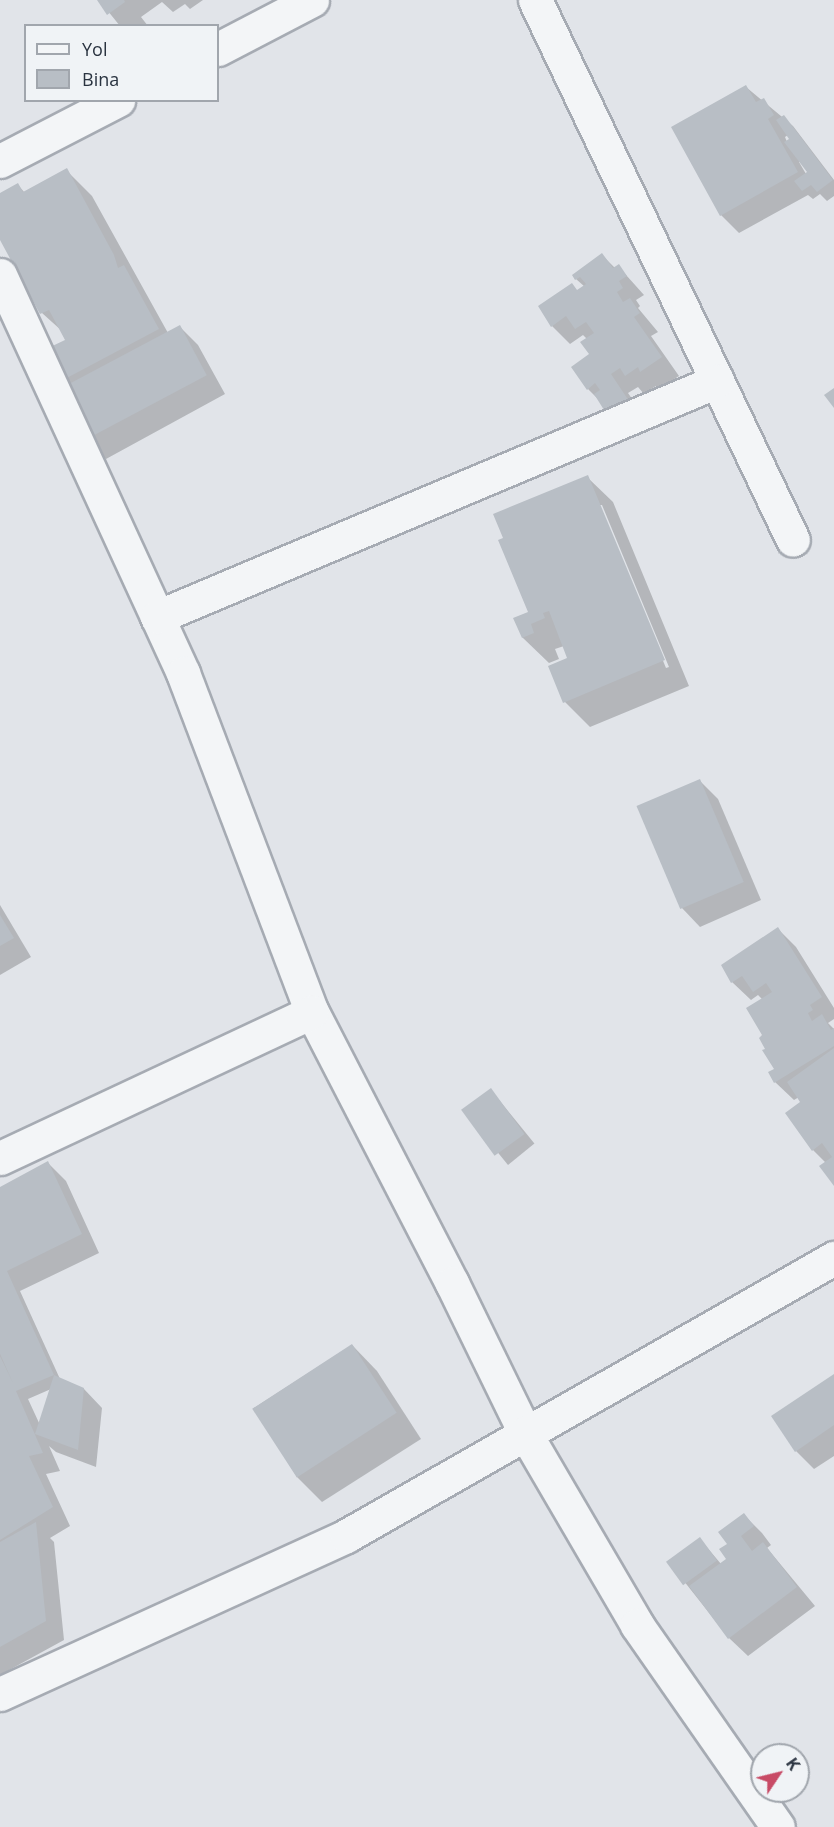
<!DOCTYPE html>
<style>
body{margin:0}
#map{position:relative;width:834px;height:1827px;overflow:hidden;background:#e1e4e9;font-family:"Open Sans",sans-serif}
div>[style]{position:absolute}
.shadow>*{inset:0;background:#0003;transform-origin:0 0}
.building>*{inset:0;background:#b8bec5;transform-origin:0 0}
.roads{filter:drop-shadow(2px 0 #a6abb3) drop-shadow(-2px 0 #a6abb3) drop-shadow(0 2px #a6abb3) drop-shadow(0 -2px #a6abb3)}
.street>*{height:33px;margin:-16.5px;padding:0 16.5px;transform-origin:16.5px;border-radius:16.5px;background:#f3f5f7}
span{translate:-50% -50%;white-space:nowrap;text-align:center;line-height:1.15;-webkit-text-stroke:4.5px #f0f3f6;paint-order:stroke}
.legend{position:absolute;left:24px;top:24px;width:195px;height:78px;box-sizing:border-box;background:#f0f3f6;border:2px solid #a1a6ad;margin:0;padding:8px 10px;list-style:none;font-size:18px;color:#2a3340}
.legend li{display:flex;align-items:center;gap:12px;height:30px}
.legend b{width:30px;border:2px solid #a1a6ad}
.north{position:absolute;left:750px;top:1743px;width:60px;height:60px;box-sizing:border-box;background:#f0f3f6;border:2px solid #a1a6ad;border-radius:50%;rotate:55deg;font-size:16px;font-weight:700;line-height:24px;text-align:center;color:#2a3340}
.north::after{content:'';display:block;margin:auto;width:21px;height:27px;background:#c84b66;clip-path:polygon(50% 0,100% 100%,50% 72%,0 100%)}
</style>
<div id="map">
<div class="shadow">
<div style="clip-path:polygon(99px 0,203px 0,190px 9px,185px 4px,173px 12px,162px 2px,141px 17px,148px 26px,120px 26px)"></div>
<div style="clip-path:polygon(evenodd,746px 87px,793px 126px,834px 180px,834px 196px,827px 201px,820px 194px,813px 199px,808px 195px,739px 233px,721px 215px,746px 87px,788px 135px,791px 139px,787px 142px,785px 137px,788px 135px,746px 87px,800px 161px,809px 172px,806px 174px,799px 162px,800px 161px)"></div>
<div style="clip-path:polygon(66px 170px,92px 196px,168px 333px,180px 327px,198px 345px,225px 394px,106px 459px,88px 441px,71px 386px,64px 379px,67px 340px,62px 331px,42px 313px,0 237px,0 195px,18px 185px,25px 193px)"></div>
<div style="clip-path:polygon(602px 255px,615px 268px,618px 266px,644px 295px,636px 300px,640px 306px,638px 308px,658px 332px,651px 336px,679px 376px,659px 389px,656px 386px,644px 394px,638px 387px,628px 393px,648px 422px,599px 400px,588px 389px,591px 354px,587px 339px,583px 335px,570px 344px,552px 326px,585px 287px,576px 279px)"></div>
<div style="clip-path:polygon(evenodd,587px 477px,613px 502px,689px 686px,590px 727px,565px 702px,569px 659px,564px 646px,555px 649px,559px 659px,549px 663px,523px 638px,515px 618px,530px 613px,505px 538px,587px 477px,599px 505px,602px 505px,669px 667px,666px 668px,599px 505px)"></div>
<div style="clip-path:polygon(700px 781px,718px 799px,761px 900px,700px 927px,682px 908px)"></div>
<div style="clip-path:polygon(0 905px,31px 957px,0 975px)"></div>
<div style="clip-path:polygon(778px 929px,796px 947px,834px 1008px,834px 1019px,828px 1023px,834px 1029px,834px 1183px,826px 1163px,813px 1150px,787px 1113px,803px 1102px,799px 1097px,794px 1100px,775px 1082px,776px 1069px,764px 1035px,763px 1000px,758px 995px,751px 1000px,732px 982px)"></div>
<div style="left:491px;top:1090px;width:69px;height:34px;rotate:51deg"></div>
<div style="clip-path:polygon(evenodd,48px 1163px,66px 1181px,99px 1253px,20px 1291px,60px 1379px,84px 1389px,102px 1408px,96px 1467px,56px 1452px,49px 1446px,60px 1471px,46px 1474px,70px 1526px,50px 1538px,54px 1542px,64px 1640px,0 1675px,0 1189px,48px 1163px,51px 1389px,40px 1425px,28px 1399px,51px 1389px)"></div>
<div style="clip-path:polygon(352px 1345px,377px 1371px,421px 1439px,322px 1502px,297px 1477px,254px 1408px)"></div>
<div style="clip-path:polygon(834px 1376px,834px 1456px,814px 1469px,796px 1451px)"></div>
<div style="clip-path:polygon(744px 1515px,762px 1533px,771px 1545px,767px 1548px,815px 1606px,748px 1656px,729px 1638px,668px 1561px,700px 1539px,721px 1564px,728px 1559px,729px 1544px)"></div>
</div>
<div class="building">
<div style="clip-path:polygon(97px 0,124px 0,125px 2px,107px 15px)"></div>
<div style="clip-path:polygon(746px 85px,756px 102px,764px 98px,774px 115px,768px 119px,798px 172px,720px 216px,671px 127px)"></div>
<div style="clip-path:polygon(784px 115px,833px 180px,817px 192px,811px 185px,802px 191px,794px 181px,807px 172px,784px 142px,789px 139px,776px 120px)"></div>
<div style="clip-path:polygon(67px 168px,114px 255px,118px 268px,124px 265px,159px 329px,63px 380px,46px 349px,65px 340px,49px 310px,40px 314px,0 240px,0 193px,18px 183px,23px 192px)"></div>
<div style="clip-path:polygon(602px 253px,613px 268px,619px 264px,627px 276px,619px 281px,623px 288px,617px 292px,623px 302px,630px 298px,640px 313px,634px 317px,662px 357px,640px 372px,638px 367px,625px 376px,620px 368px,611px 374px,631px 404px,609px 418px,594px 394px,600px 390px,595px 383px,587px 390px,571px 367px,589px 354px,580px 342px,594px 333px,586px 322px,575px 329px,566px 316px,551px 327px,538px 306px,572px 283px,577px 290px,586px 284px,580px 277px,575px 280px,572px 275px)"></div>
<div style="left:180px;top:325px;width:57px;height:130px;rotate:62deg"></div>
<div style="clip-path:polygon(834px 388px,834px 408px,824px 395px)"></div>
<div style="clip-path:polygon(588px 475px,665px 660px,563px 703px,548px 666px,567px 658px,549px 611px,543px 613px,545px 618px,531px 624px,534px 633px,522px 638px,513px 618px,528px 612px,498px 540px,503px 538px,493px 514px)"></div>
<div style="left:700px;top:779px;width:112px;height:69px;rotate:67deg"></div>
<div style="clip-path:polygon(0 915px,14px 938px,0 946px)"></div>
<div style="clip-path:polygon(778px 927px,822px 997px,810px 1005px,813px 1010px,808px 1013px,812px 1021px,822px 1014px,831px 1030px,834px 1028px,834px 1046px,774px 1083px,768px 1072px,774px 1069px,762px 1050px,765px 1049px,759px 1038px,762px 1035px,746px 1008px,772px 992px,766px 983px,753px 992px,742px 976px,731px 983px,721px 965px)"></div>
<div style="clip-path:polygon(834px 1048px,834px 1186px,819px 1166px,832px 1157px,822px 1143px,812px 1151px,785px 1113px,800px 1102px,787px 1082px)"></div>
<div style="left:491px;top:1088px;width:57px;height:37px;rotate:54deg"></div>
<div style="clip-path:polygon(48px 1161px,82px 1234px,7px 1271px,54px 1375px,16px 1391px,43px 1453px,29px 1456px,53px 1507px,0 1540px,0 1356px,13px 1383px,0 1354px,0 1187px)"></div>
<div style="left:352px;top:1344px;width:82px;height:119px;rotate:57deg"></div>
<div style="clip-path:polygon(834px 1374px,834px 1425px,795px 1452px,771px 1416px)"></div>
<div style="clip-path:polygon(54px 1375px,84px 1388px,78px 1450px,35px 1434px)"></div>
<div style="clip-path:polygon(744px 1513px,754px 1526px,741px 1536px,752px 1551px,763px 1542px,797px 1587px,728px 1639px,689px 1586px,726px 1559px,719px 1549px,727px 1544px,718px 1532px)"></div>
<div style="clip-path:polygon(36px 1522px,46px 1621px,0 1647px,0 1542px)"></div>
<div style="left:700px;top:1537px;width:29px;height:42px;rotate:54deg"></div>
</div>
<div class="roads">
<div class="street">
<div style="left:535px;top:0;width:598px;rotate:64.46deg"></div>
<div style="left:218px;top:49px;width:106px;rotate:-27.5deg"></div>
<div style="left:0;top:161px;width:133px;rotate:-27.3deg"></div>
<div style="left:0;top:275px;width:438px;rotate:65.3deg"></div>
<div style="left:183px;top:673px;width:363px;rotate:69.2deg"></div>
<div style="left:312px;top:1012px;width:305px;rotate:62.7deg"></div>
<div style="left:452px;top:1283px;width:167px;rotate:64deg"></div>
<div style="left:525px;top:1433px;width:222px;rotate:59.7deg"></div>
<div style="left:637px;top:1625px;width:246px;rotate:55.1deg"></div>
<div style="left:157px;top:617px;width:608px;rotate:-22.85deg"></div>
<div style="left:0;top:1158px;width:344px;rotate:-25.1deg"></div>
<div style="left:0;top:1694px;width:380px;rotate:-24.5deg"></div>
<div style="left:346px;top:1536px;width:562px;rotate:-29.67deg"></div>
</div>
</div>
<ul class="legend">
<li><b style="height:8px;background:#f3f5f7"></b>Yol</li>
<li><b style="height:16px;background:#b8bec5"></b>Bina</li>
</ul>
<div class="north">K</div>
</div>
